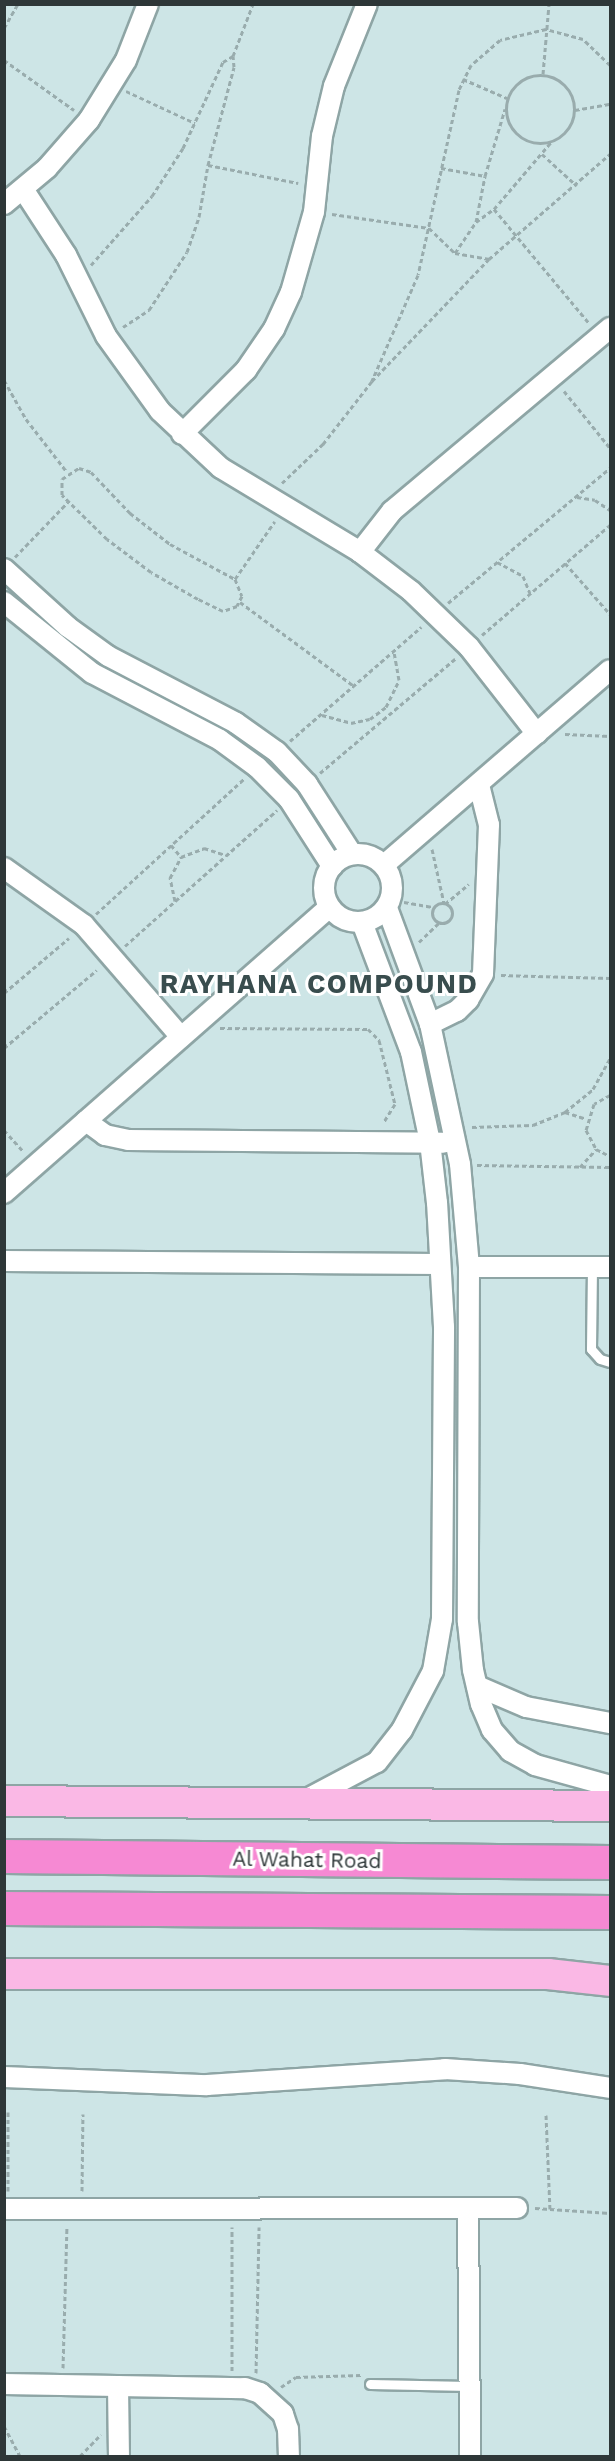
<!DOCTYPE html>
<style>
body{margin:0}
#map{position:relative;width:615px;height:2461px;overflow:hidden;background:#cde5e6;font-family:"Work Sans",sans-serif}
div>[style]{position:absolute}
.path>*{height:3px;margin-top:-1.5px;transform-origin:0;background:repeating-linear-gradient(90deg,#99acad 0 4.5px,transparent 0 7.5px)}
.path>.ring{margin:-1.5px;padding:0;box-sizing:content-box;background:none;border:3px solid #99acad;border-radius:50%}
.roads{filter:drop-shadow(2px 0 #8ea5a5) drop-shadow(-2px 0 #8ea5a5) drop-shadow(0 2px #8ea5a5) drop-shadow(0 -2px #8ea5a5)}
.lane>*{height:9px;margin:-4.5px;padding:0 4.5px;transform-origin:4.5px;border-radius:4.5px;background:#fff}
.street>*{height:20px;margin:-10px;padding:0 10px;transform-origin:10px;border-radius:10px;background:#fff}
.street>.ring{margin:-10px;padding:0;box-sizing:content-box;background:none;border:20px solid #fff;border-radius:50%}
.primary>*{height:30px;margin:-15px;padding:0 15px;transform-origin:15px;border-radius:15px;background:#fab8e5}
.highway>*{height:33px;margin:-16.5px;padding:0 16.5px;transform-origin:16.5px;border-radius:16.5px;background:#f689d3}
span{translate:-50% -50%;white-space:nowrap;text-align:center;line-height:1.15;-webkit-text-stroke:6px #fff;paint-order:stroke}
.street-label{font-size:21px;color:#2e3738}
.district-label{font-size:27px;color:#394d4e;font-weight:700;letter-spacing:1.5px}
.frame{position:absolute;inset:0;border:6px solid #2e3738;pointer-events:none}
</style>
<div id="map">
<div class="path">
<div style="left:4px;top:28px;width:28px;rotate:-60deg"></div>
<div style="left:4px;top:60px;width:86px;rotate:35.5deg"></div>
<div style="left:610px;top:65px;width:37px;rotate:-136deg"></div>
<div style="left:583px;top:39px;width:38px;rotate:-165deg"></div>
<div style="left:546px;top:29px;width:47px;rotate:166.6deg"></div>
<div style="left:500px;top:40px;width:38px;rotate:139deg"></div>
<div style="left:471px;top:65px;width:28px;rotate:116deg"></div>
<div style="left:459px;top:90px;width:189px;rotate:102.5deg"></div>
<div style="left:418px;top:275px;width:116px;rotate:113.5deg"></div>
<div style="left:372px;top:381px;width:169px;rotate:-46.2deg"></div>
<div style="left:489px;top:259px;width:160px;rotate:-41deg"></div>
<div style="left:543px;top:74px;width:70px;rotate:-85.1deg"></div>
<div class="ring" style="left:506px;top:75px;width:65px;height:65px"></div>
<div style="left:463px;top:79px;width:48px;rotate:23.4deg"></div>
<div style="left:126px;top:91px;width:76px;rotate:24.9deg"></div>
<div style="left:575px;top:110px;width:36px;rotate:-10deg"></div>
<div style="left:542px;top:154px;width:47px;rotate:42.4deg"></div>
<div style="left:208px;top:165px;width:92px;rotate:11.3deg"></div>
<div style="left:441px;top:168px;width:45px;rotate:10.3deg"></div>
<div style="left:494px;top:209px;width:148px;rotate:50.2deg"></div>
<div style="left:332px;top:214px;width:98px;rotate:8.2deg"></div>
<div style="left:429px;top:228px;width:36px;rotate:44deg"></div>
<div style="left:455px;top:253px;width:35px;rotate:10deg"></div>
<div style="left:476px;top:222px;width:47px;rotate:-78.9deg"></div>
<div style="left:485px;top:176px;width:70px;rotate:-73.4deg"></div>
<div style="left:455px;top:253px;width:37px;rotate:-56deg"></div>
<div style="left:476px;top:222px;width:22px;rotate:-36deg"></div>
<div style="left:494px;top:209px;width:89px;rotate:-49.5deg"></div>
<div style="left:91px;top:265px;width:92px;rotate:-48.5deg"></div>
<div style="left:152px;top:196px;width:57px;rotate:-57.1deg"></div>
<div style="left:183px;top:148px;width:95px;rotate:-65.1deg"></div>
<div style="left:223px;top:62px;width:12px;rotate:-31deg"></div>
<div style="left:123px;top:327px;width:31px;rotate:-33deg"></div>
<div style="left:149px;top:310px;width:69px;rotate:-56.8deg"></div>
<div style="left:187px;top:252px;width:37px;rotate:-71deg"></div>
<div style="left:199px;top:217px;width:53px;rotate:-80.2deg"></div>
<div style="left:208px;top:165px;width:101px;rotate:-75.1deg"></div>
<div style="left:234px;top:67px;width:11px;rotate:-95deg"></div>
<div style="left:233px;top:56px;width:56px;rotate:-69deg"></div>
<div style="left:4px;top:380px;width:45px;rotate:60.6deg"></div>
<div style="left:26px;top:419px;width:67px;rotate:52.3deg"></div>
<div style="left:564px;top:391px;width:73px;rotate:51.1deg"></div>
<div style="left:79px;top:468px;width:13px;rotate:18deg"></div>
<div style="left:91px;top:472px;width:57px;rotate:46.4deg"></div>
<div style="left:130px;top:513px;width:51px;rotate:37.8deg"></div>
<div style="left:170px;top:544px;width:74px;rotate:28.3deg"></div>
<div style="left:235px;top:579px;width:18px;rotate:68deg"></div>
<div style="left:242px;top:596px;width:11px;rotate:117deg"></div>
<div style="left:237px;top:606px;width:15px;rotate:160deg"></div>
<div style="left:223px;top:611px;width:28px;rotate:-154deg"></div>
<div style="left:198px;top:599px;width:54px;rotate:-150.1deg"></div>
<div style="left:151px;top:572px;width:55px;rotate:-143.1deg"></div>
<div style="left:107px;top:539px;width:63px;rotate:-135.6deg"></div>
<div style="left:62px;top:495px;width:16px;rotate:-90deg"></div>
<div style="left:62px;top:479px;width:20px;rotate:-33deg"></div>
<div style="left:282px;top:483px;width:57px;rotate:-43.6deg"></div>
<div style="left:323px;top:444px;width:80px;rotate:-52.1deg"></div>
<div style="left:577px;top:497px;width:18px;rotate:9deg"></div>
<div style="left:595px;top:500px;width:18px;rotate:34deg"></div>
<div style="left:15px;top:557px;width:76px;rotate:-46.1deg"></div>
<div style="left:497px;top:562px;width:30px;rotate:28deg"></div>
<div style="left:523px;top:576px;width:18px;rotate:68deg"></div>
<div style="left:565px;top:563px;width:68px;rotate:48.6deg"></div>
<div style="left:235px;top:579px;width:70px;rotate:-55.4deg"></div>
<div style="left:240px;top:602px;width:142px;rotate:36.4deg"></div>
<div style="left:448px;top:603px;width:211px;rotate:-39.8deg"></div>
<div style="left:482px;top:635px;width:169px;rotate:-40.7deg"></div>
<div style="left:322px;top:715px;width:30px;rotate:15deg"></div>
<div style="left:351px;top:723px;width:19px;rotate:-12deg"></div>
<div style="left:370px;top:719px;width:20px;rotate:-37deg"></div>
<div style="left:386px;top:707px;width:30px;rotate:-64deg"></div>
<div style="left:399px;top:680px;width:29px;rotate:-100deg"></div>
<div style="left:565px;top:734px;width:45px;rotate:2.5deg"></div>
<div style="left:290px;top:741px;width:174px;rotate:-41deg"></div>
<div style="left:320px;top:773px;width:177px;rotate:-40.2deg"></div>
<div style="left:171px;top:845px;width:16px;rotate:50deg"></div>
<div style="left:432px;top:849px;width:55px;rotate:77.5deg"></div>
<div style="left:175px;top:901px;width:24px;rotate:-102deg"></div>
<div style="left:170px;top:878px;width:24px;rotate:-62deg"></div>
<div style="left:181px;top:857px;width:25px;rotate:-21deg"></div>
<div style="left:204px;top:848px;width:23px;rotate:18deg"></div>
<div style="left:404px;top:902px;width:29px;rotate:10deg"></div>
<div class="ring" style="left:432px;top:903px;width:17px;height:17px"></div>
<div style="left:445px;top:904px;width:31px;rotate:-40deg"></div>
<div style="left:96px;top:914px;width:200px;rotate:-42.4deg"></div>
<div style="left:419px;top:942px;width:28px;rotate:-44deg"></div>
<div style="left:125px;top:946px;width:204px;rotate:-41.8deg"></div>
<div style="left:501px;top:975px;width:109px;rotate:1.6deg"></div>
<div style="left:4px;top:993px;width:85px;rotate:-40.2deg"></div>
<div style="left:220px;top:1028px;width:148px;rotate:0.4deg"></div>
<div style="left:368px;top:1029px;width:16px;rotate:45deg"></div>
<div style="left:379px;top:1040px;width:66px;rotate:76deg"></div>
<div style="left:395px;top:1104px;width:22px;rotate:122deg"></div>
<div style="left:4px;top:1048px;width:121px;rotate:-40deg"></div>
<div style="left:610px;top:1095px;width:18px;rotate:151deg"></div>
<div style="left:594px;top:1104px;width:27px;rotate:107deg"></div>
<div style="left:586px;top:1130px;width:21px;rotate:62deg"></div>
<div style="left:596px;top:1149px;width:16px;rotate:27deg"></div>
<div style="left:565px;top:1112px;width:22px;rotate:18deg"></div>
<div style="left:472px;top:1127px;width:61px;rotate:-1.9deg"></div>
<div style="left:533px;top:1125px;width:35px;rotate:-22deg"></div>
<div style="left:565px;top:1112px;width:36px;rotate:-39deg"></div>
<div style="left:593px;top:1089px;width:35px;rotate:-61deg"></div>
<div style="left:4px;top:1130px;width:28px;rotate:48deg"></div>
<div style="left:477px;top:1165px;width:133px;rotate:0.9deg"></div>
<div style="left:580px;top:1167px;width:24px;rotate:-48deg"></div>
<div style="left:546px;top:2115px;width:94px;rotate:87.6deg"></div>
<div style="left:8px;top:2191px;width:79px;rotate:-90deg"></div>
<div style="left:82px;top:2191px;width:77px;rotate:-89.3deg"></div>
<div style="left:535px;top:2208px;width:75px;rotate:3.8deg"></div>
<div style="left:63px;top:2368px;width:140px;rotate:-88.4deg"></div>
<div style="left:232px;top:2371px;width:144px;rotate:-90deg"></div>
<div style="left:256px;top:2373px;width:146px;rotate:-88.8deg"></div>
<div style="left:281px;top:2387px;width:18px;rotate:-34deg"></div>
<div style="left:296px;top:2377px;width:65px;rotate:-1.8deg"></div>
<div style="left:4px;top:2426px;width:34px;rotate:62deg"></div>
<div style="left:80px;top:2456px;width:30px;rotate:-46deg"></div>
</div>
<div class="roads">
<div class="lane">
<div style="left:592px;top:1267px;width:82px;rotate:90.7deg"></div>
<div style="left:591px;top:1349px;width:13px;rotate:48deg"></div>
<div style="left:600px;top:1359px;width:10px;rotate:17deg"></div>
<div style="left:370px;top:2384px;width:99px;rotate:1.2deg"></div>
</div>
<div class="street">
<div style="left:23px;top:189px;width:79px;rotate:56.9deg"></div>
<div style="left:66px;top:255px;width:90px;rotate:63.7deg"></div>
<div style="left:106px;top:336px;width:92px;rotate:54.2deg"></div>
<div style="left:160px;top:411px;width:83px;rotate:43.1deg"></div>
<div style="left:221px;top:468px;width:162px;rotate:31.1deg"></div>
<div style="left:360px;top:552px;width:64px;rotate:37.4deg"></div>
<div style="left:411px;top:591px;width:81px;rotate:44deg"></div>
<div style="left:469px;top:647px;width:110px;rotate:52deg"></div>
<div style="left:4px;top:204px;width:56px;rotate:-39.9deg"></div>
<div style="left:47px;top:168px;width:64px;rotate:-48.8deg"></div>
<div style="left:89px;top:120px;width:70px;rotate:-58.3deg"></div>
<div style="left:126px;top:60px;width:60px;rotate:-68.6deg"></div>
<div style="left:182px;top:434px;width:91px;rotate:-45deg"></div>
<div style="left:246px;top:370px;width:50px;rotate:-55.7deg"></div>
<div style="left:274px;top:329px;width:41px;rotate:-65.3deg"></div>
<div style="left:291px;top:292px;width:83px;rotate:-74deg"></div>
<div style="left:314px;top:212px;width:76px;rotate:-84deg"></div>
<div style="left:322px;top:136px;width:51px;rotate:-76.5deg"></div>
<div style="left:334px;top:86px;width:88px;rotate:-68.1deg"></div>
<div style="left:360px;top:552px;width:52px;rotate:-52deg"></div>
<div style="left:392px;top:511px;width:285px;rotate:-40deg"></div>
<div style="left:4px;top:569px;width:86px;rotate:42.2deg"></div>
<div style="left:68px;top:627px;width:49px;rotate:35.9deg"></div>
<div style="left:108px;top:656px;width:144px;rotate:27.6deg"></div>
<div style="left:236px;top:723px;width:50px;rotate:35.3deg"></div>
<div style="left:277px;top:752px;width:44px;rotate:46.8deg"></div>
<div style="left:307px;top:784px;width:83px;rotate:57.3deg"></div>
<div style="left:4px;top:602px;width:113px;rotate:38.9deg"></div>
<div style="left:92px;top:673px;width:144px;rotate:27.6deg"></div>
<div style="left:220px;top:740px;width:46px;rotate:36.1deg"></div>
<div style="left:257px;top:767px;width:45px;rotate:45deg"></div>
<div style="left:289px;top:799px;width:80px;rotate:57.3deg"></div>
<div class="ring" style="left:324px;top:854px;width:48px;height:48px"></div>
<div style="left:384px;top:865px;width:298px;rotate:-40.8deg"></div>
<div style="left:4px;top:868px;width:98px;rotate:35.5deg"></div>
<div style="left:84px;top:925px;width:148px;rotate:49.1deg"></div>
<div style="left:387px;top:908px;width:124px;rotate:69.7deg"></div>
<div style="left:430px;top:1024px;width:143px;rotate:77.9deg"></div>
<div style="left:460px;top:1164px;width:103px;rotate:85deg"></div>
<div style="left:469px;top:1267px;width:355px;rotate:90.2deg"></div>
<div style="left:468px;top:1622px;width:48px;rotate:84.1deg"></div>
<div style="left:473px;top:1670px;width:35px;rotate:77deg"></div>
<div style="left:481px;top:1704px;width:28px;rotate:67deg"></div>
<div style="left:492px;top:1730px;width:28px;rotate:49deg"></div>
<div style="left:510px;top:1751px;width:29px;rotate:29deg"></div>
<div style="left:535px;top:1765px;width:78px;rotate:15.6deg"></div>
<div style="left:430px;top:1024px;width:30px;rotate:-26deg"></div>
<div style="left:457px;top:1011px;width:16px;rotate:-45deg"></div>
<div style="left:468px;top:1000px;width:30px;rotate:-60deg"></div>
<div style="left:483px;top:974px;width:149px;rotate:-87.7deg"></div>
<div style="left:489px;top:825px;width:41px;rotate:-104deg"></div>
<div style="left:86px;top:1121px;width:24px;rotate:36deg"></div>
<div style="left:105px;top:1135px;width:24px;rotate:12deg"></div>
<div style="left:128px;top:1140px;width:315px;rotate:0.5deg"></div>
<div style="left:4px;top:1193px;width:433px;rotate:-41.3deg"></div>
<div style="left:4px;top:1261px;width:435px;rotate:0.4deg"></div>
<div style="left:469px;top:1267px;width:141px"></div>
<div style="left:477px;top:1686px;width:53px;rotate:23.2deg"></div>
<div style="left:526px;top:1707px;width:86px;rotate:10.8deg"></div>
<div style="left:307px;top:1799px;width:79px;rotate:-27.9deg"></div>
<div style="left:377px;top:1762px;width:41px;rotate:-52deg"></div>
<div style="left:402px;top:1730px;width:67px;rotate:-62.3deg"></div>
<div style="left:433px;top:1671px;width:53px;rotate:-80.2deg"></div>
<div style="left:442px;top:1619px;width:292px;rotate:-89.6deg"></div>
<div style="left:444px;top:1327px;width:124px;rotate:-93.2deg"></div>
<div style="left:437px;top:1203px;width:61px;rotate:-96.5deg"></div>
<div style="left:430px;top:1142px;width:92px;rotate:-101.9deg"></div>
<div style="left:411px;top:1052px;width:139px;rotate:-110.7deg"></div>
<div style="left:4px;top:2077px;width:203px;rotate:2.3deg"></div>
<div style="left:207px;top:2085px;width:239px;rotate:-3.8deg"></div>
<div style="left:445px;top:2069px;width:75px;rotate:3.8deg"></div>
<div style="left:520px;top:2074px;width:91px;rotate:8.8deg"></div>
<div style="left:468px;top:2208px;width:248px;rotate:89.5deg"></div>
<div style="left:4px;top:2209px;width:513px;rotate:-0.11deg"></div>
<div style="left:4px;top:2384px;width:241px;rotate:1deg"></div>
<div style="left:245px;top:2388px;width:16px;rotate:18deg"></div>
<div style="left:260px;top:2393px;width:31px;rotate:42deg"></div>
<div style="left:283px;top:2414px;width:16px;rotate:72deg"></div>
<div style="left:288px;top:2429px;width:27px;rotate:88deg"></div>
<div style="left:118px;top:2386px;width:70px;rotate:89.2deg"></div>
</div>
<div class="primary">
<div style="left:4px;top:1801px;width:606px;rotate:0.47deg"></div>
<div style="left:4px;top:1974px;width:544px"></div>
<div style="left:548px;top:1974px;width:62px;rotate:6.4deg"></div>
</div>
<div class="highway">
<div style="left:4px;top:1856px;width:606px;rotate:0.57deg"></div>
<div style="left:4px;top:1908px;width:606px;rotate:0.38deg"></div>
</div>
</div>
<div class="street-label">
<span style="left:307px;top:1860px;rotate:1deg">Al Wahat Road</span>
</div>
<div class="district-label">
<span style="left:319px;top:985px">RAYHANA COMPOUND</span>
</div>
<div class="frame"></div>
</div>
